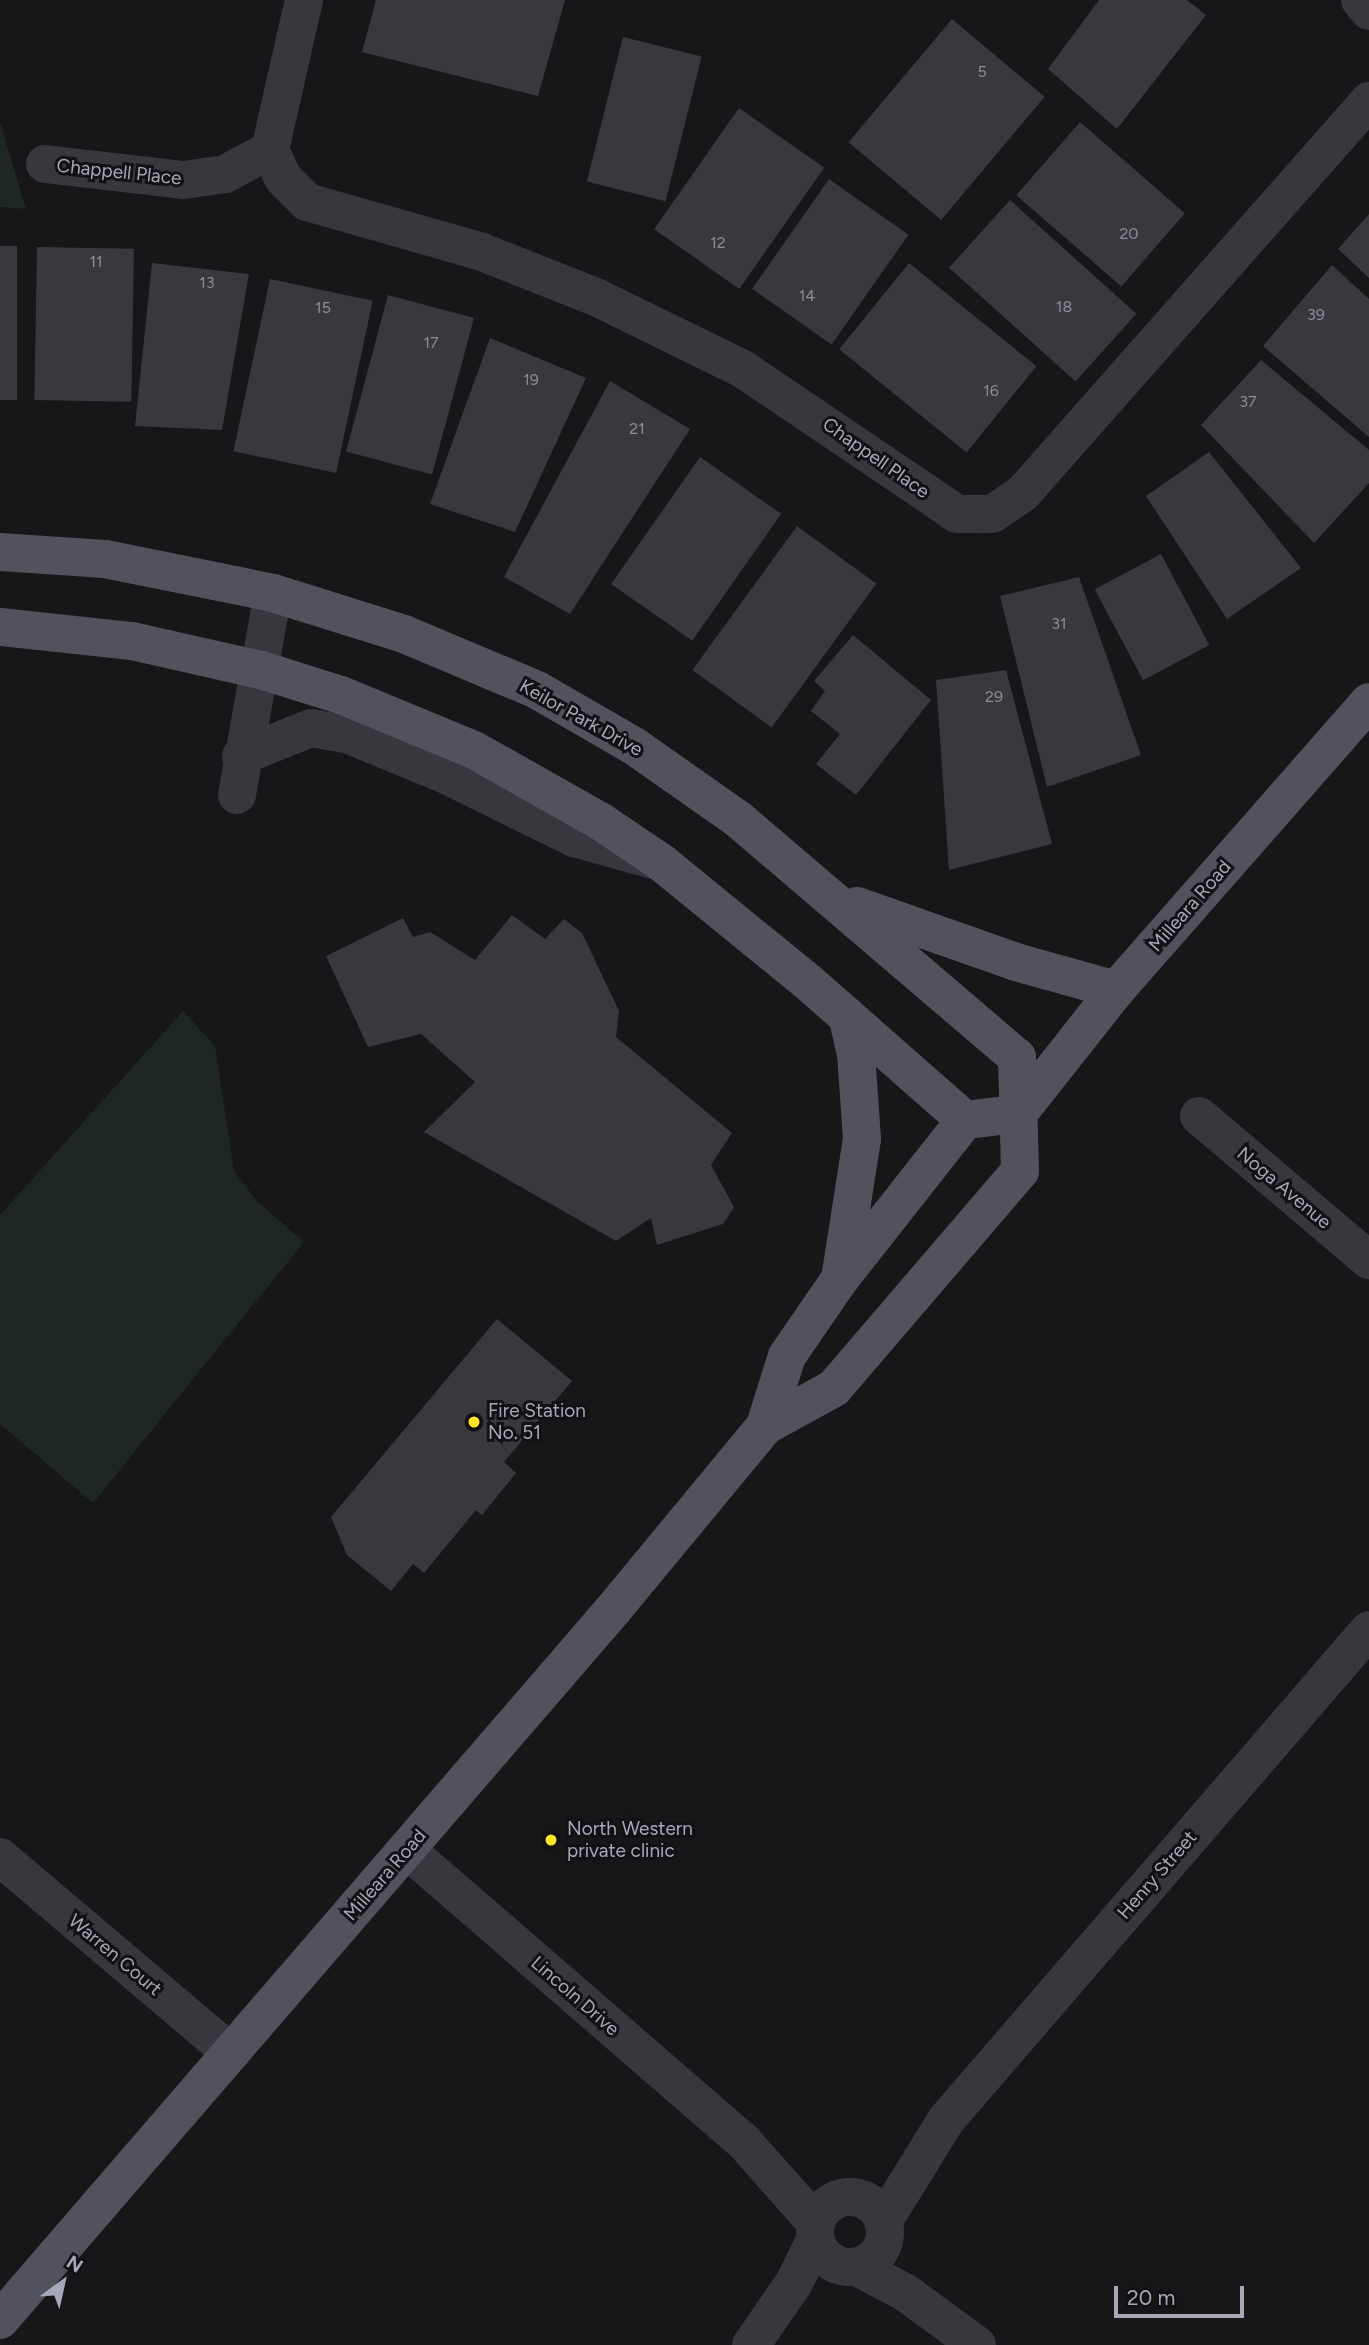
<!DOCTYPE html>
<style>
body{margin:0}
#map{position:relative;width:1369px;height:2345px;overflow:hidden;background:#171618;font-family:Figtree,sans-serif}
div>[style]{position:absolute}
.green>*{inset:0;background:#1e2721}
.building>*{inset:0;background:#39383d;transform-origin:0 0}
.minor>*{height:38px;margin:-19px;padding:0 19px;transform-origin:19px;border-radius:19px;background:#37373e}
.minor>.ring{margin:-19px;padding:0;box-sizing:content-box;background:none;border:38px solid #37373e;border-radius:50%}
.major>*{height:38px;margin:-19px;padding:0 19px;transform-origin:19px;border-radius:19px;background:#52525d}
.dots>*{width:19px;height:19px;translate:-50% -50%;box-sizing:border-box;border:4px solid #121113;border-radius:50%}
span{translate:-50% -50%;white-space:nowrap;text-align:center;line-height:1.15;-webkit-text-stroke:6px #121113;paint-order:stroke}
.number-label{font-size:16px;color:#8c8d9b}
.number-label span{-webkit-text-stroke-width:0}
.street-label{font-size:19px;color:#a7a9ba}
.poi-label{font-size:19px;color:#a7a9ba}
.left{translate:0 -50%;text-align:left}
.north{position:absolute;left:28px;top:2247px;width:70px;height:70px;-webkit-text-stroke:5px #121113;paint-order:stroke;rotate:33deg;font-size:19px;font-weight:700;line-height:28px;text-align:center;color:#a7a9ba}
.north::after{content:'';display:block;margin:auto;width:24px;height:32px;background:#a7a9ba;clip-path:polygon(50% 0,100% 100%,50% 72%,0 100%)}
.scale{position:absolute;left:1114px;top:2286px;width:130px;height:32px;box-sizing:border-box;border:4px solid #a7a9ba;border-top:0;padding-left:9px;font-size:21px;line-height:24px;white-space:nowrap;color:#a7a9ba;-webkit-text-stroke:5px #121113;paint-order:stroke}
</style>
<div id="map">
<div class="green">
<div style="clip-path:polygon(0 122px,26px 209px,0 207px)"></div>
<div style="clip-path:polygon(183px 1011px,215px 1046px,234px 1171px,257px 1201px,304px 1242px,93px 1503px,0 1424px,0 1215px)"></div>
</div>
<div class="building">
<div style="clip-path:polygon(376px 0,565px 0,538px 96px,362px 52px)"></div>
<div style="clip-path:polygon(1099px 0,1187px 0,1206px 15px,1117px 129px,1048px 69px)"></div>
<div style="left:952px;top:19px;width:121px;height:161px;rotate:40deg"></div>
<div style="left:623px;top:37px;width:81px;height:149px;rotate:14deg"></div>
<div style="left:739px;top:108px;width:104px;height:148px;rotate:35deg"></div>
<div style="left:1080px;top:122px;width:139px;height:97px;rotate:41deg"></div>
<div style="left:829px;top:179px;width:97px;height:134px;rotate:35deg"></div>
<div style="left:1010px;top:200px;width:170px;height:91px;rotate:42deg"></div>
<div style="clip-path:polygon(1369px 214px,1369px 278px,1338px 249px)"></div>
<div style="left:0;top:246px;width:17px;height:154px"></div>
<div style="left:37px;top:247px;width:97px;height:153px;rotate:1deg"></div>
<div style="clip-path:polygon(152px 263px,249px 274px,222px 430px,135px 426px)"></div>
<div style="left:909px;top:263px;width:164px;height:111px;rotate:39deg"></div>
<div style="clip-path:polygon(1332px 265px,1369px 299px,1369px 437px,1263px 346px)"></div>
<div style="left:270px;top:279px;width:105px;height:176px;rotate:12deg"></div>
<div style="left:388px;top:295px;width:89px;height:162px;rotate:15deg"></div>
<div style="clip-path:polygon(490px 338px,586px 378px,515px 532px,430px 504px)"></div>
<div style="clip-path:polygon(1261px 360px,1369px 450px,1369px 483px,1314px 543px,1201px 425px)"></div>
<div style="clip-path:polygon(610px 381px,690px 429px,570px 614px,504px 577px)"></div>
<div style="clip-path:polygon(1209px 452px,1301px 568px,1227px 619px,1146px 496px)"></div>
<div style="left:700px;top:457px;width:99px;height:155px;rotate:35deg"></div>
<div style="left:797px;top:526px;width:98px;height:178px;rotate:36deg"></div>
<div style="left:1161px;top:554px;width:103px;height:75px;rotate:62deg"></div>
<div style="clip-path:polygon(1079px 577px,1141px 755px,1047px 787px,1000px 596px)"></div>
<div style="clip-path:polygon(853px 635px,931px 700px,856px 795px,816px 764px,840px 734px,811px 711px,825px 691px,814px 681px)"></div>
<div style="clip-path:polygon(1006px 670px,1052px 844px,949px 870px,936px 680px)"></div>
<div style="clip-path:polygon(512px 915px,545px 939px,564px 919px,582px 933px,619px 1011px,616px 1037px,732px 1133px,711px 1165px,734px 1207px,723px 1224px,657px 1245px,651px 1218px,616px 1241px,424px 1132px,475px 1082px,421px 1034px,368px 1047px,326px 956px,403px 918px,413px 937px,430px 932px,475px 960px)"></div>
<div style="clip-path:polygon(497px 1319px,572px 1381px,504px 1462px,516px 1473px,482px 1515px,476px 1510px,424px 1573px,413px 1564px,391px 1591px,347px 1555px,331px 1517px)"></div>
</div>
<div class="minor">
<div style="left:304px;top:0;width:154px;rotate:102.8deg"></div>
<div style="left:270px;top:150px;width:31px;rotate:65deg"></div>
<div style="left:283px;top:178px;width:34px;rotate:45deg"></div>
<div style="left:307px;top:202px;width:182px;rotate:15.9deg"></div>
<div style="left:482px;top:252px;width:125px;rotate:21.6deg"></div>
<div style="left:598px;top:298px;width:161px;rotate:26.1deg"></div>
<div style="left:743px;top:369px;width:258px;rotate:34.1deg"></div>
<div style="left:957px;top:514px;width:35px"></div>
<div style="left:992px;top:514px;width:37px;rotate:-34deg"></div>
<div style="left:1023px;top:493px;width:523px;rotate:-48.57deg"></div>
<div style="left:1360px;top:0;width:14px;rotate:51deg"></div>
<div style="left:45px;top:164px;width:140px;rotate:6.6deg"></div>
<div style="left:184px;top:180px;width:41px;rotate:-8.3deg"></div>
<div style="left:225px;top:174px;width:51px;rotate:-28.1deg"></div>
<div style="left:241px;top:756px;width:75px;rotate:-21.8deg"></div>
<div style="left:311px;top:728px;width:39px;rotate:10deg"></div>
<div style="left:349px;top:735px;width:103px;rotate:22.3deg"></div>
<div style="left:444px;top:774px;width:145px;rotate:26.2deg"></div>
<div style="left:574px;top:838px;width:82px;rotate:15.6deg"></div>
<div style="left:237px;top:795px;width:205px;rotate:-79.9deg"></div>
<div style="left:1199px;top:1116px;width:223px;rotate:40.3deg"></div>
<div style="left:407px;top:1850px;width:446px;rotate:40.9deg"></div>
<div style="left:744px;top:2142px;width:108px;rotate:48.4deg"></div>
<div style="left:0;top:1857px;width:303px;rotate:40.3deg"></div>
<div class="ring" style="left:815px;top:2197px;width:32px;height:32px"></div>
<div style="left:883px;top:2222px;width:120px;rotate:-58.3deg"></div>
<div style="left:946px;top:2120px;width:647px;rotate:-49.2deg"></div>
<div style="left:857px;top:2267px;width:55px;rotate:28deg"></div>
<div style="left:906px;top:2293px;width:88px;rotate:36.2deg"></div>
<div style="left:751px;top:2345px;width:75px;rotate:-55.3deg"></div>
<div style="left:794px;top:2283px;width:48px;rotate:-64deg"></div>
</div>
<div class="major">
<div style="left:0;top:552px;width:105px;rotate:3.8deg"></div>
<div style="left:105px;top:559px;width:171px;rotate:11.4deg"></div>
<div style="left:273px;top:593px;width:137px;rotate:17.4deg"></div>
<div style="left:404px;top:634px;width:144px;rotate:22.8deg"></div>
<div style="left:537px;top:690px;width:112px;rotate:30deg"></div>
<div style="left:634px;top:746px;width:127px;rotate:35.1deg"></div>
<div style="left:738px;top:819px;width:367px;rotate:40.5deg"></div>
<div style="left:1017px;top:1057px;width:114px;rotate:88.5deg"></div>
<div style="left:1020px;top:1171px;width:286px;rotate:130.6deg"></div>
<div style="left:834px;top:1388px;width:79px;rotate:151.2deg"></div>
<div style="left:0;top:627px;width:133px;rotate:6.1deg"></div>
<div style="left:132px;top:641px;width:132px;rotate:12.7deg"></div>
<div style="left:261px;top:670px;width:84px;rotate:17.4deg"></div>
<div style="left:341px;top:695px;width:144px;rotate:22.5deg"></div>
<div style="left:474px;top:750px;width:145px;rotate:29.4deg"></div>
<div style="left:600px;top:821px;width:75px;rotate:34.1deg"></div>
<div style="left:662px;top:863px;width:188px;rotate:39.2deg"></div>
<div style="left:808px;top:982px;width:209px;rotate:41.3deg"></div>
<div style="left:857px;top:906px;width:169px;rotate:19.4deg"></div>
<div style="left:1016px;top:962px;width:104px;rotate:15.6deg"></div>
<div style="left:841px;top:1273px;width:136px;rotate:-81.1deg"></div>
<div style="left:862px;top:1139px;width:85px;rotate:-94deg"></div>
<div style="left:856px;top:1054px;width:39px;rotate:-103deg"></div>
<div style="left:0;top:2320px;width:937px;rotate:-49.2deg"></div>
<div style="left:612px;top:1611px;width:240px;rotate:-50.4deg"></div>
<div style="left:765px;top:1426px;width:73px;rotate:-72.6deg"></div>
<div style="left:787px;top:1356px;width:93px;rotate:-55.5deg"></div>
<div style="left:840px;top:1279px;width:202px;rotate:-51.8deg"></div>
<div style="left:965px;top:1120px;width:53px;rotate:-6.5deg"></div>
<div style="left:1018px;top:1114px;width:158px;rotate:-51.7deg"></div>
<div style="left:1116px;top:990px;width:383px;rotate:-48.7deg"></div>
</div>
<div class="dots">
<div style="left:474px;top:1422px;background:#ffe427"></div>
<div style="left:551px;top:1840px;background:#ffe427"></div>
</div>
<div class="number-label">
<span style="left:982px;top:72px">5</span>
<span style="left:1129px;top:234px">20</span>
<span style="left:718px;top:243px">12</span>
<span style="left:96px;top:262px">11</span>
<span style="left:207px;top:283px">13</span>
<span style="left:807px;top:296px">14</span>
<span style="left:1064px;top:307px">18</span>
<span style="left:323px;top:308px">15</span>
<span style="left:1316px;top:315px">39</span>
<span style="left:431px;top:343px">17</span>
<span style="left:531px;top:380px">19</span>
<span style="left:991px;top:391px">16</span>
<span style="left:1248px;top:402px">37</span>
<span style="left:637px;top:429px">21</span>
<span style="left:1059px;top:624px">31</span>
<span style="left:994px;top:697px">29</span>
</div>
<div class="street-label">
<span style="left:119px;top:172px;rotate:6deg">Chappell Place</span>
<span style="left:876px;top:458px;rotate:35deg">Chappell Place</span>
<span style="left:581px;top:718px;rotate:29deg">Keilor Park Drive</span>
<span style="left:1190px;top:906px;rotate:-49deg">Milleara Road</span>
<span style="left:1284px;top:1188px;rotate:40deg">Noga Avenue</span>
<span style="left:385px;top:1875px;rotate:-49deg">Milleara Road</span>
<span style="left:1157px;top:1875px;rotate:-49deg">Henry Street</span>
<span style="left:115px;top:1955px;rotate:40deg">Warren Court</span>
<span style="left:575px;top:1996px;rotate:41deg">Lincoln Drive</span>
</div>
<div class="poi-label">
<span class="left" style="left:488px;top:1422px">Fire Station<br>No. 51</span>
<span class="left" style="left:567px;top:1840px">North Western<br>private clinic</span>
</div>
<div class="north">N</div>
<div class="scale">20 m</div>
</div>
